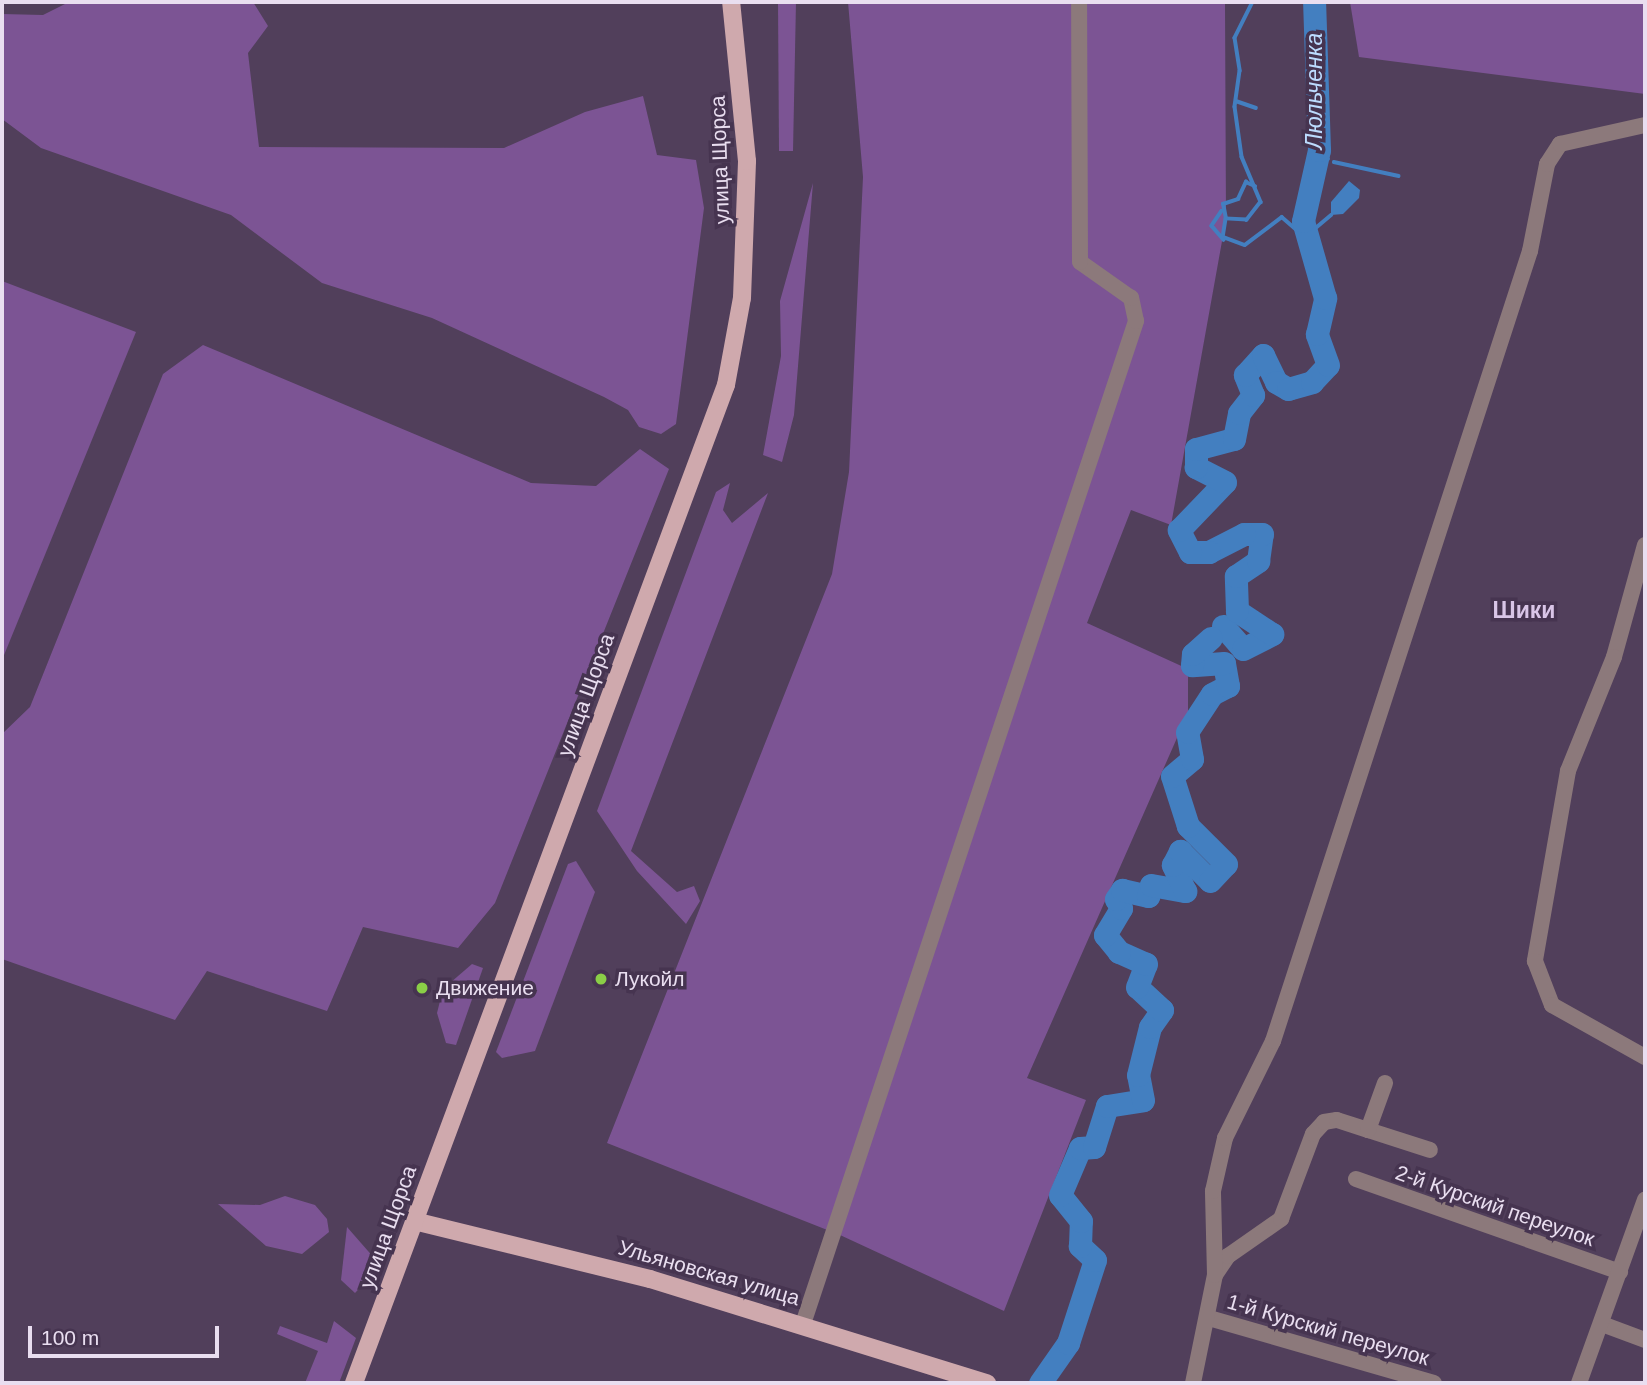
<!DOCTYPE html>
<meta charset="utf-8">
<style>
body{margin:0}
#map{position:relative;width:1647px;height:1385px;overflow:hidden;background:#513f5b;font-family:Helvetica,sans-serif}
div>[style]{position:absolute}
.green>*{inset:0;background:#7c5494}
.water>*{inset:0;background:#437fc0}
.stream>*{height:3.5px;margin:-1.75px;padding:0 1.75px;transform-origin:1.75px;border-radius:1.75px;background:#437fc0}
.river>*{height:23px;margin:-11.5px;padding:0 11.5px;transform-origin:11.5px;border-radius:11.5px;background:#437fc0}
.minor>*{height:16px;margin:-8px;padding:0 8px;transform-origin:8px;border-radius:8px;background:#8c797b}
.major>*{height:18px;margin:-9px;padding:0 9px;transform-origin:9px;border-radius:9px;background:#cfa9ad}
.dots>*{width:19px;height:19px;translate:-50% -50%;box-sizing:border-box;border:4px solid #463450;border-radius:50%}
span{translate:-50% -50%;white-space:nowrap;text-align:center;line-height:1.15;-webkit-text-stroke:7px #463450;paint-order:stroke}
.street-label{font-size:21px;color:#e9def0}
.poi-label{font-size:21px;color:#e9def0}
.left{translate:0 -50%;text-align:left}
.water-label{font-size:23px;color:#bcdbfe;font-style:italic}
.neighbourhood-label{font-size:23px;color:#d9c5e7;font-weight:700}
.frame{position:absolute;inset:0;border:4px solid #e9def0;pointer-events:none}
.scale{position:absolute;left:28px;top:1326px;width:191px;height:32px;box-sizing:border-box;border:4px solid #e9def0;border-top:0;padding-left:9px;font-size:21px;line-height:24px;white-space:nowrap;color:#e9def0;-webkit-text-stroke:5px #463450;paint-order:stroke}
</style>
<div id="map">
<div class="green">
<div style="clip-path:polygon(69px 2px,253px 2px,268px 26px,248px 53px,259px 147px,504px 148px,585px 112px,643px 96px,657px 155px,696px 160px,704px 208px,676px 424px,661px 434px,639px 427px,628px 410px,604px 397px,432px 318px,322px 283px,231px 215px,41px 148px,2px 119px,2px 14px,43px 15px)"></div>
<div style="clip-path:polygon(778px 2px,796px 2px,793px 151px,779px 151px)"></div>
<div style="clip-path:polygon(848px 2px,1225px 2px,1226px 219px,1171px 525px,1131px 510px,1087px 623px,1188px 669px,1188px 713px,1027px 1078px,1086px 1100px,1004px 1311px,840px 1235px,607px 1143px,832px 574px,849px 472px,863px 177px)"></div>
<div style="clip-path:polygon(1350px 2px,1645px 2px,1645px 94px,1359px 57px)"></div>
<div style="clip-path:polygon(813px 183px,794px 415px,782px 462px,763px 455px,781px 356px,780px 301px)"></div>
<div style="clip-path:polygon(2px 281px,136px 332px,2px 660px)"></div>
<div style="clip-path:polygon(203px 345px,531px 483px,596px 486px,640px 449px,669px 469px,495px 903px,458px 948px,363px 927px,327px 1011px,207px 971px,175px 1020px,2px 959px,2px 734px,30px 707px,163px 374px)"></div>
<div style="clip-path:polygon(730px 483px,723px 510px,732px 523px,768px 493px,631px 851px,677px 892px,694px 886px,700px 901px,686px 924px,637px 871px,597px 811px,716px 492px)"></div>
<div style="clip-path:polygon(576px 861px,595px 892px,535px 1051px,502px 1058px,496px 1052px,568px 864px)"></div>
<div style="clip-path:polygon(472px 964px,483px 968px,456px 1045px,446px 1043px,437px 1013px,443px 989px)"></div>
<div style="clip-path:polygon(285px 1196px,315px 1205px,327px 1219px,329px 1232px,302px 1254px,266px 1246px,218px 1204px,260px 1205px)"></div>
<div style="clip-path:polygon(347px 1227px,375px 1259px,373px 1274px,355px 1293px,341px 1280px)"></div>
<div style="clip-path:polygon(334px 1321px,356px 1338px,339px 1383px,305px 1383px,318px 1351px,277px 1334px,280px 1326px,327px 1343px)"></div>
</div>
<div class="water">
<div style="clip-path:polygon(1349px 181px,1360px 190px,1359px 198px,1343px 214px,1331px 215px,1331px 202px)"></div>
</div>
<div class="stream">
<div style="left:1253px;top:2px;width:40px;rotate:116.6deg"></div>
<div style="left:1235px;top:38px;width:33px;rotate:81deg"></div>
<div style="left:1240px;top:71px;width:36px;rotate:98deg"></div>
<div style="left:1235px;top:107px;width:50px;rotate:82deg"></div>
<div style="left:1242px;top:157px;width:49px;rotate:67.1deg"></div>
<div style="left:1261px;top:202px;width:23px;rotate:128deg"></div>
<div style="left:1247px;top:220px;width:21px;rotate:-177deg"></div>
<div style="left:1226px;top:219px;width:18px;rotate:99deg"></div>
<div style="left:1223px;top:237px;width:23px;rotate:20deg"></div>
<div style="left:1245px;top:245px;width:46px;rotate:-37.1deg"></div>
<div style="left:1282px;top:217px;width:30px;rotate:41deg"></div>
<div style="left:1305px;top:237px;width:34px;rotate:-40deg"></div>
<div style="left:1236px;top:101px;width:21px;rotate:19deg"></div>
<div style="left:1317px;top:154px;width:12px;rotate:24deg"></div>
<div style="left:1334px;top:162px;width:66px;rotate:12.2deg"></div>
<div style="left:1222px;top:211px;width:18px;rotate:124deg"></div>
<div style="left:1212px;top:226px;width:18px;rotate:49deg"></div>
<div style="left:1226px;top:219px;width:15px;rotate:-101deg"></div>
<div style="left:1223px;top:204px;width:16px;rotate:-18deg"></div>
<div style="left:1238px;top:199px;width:19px;rotate:-65deg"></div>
<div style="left:1246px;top:182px;width:10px;rotate:24deg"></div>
</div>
<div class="river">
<div style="left:1223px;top:626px;width:30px;rotate:49deg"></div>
<div style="left:1243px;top:649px;width:33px;rotate:-27deg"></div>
<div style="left:1272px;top:634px;width:42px;rotate:-146.7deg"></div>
<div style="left:1237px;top:611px;width:35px;rotate:-92deg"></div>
<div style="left:1236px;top:576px;width:27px;rotate:-34deg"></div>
<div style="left:1258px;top:561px;width:27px;rotate:-82deg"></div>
<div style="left:1262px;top:534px;width:18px;rotate:180deg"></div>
<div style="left:1244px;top:534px;width:39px;rotate:153deg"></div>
<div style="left:1209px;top:552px;width:19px;rotate:180deg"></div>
<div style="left:1190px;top:552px;width:25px;rotate:-117deg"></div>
<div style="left:1179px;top:530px;width:66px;rotate:-46.2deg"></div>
<div style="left:1225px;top:482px;width:33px;rotate:-153deg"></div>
<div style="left:1196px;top:467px;width:18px;rotate:-90deg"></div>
<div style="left:1196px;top:449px;width:39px;rotate:-15deg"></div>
<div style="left:1234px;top:439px;width:26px;rotate:-79deg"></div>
<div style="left:1239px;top:413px;width:23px;rotate:-52deg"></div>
<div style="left:1253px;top:395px;width:22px;rotate:-112deg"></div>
<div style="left:1245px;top:375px;width:27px;rotate:-48deg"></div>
<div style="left:1263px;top:355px;width:30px;rotate:64deg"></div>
<div style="left:1276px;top:382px;width:14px;rotate:30deg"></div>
<div style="left:1288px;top:389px;width:25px;rotate:-16deg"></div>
<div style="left:1312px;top:382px;width:23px;rotate:-47deg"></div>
<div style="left:1328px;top:365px;width:33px;rotate:-110deg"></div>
<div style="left:1317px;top:334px;width:37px;rotate:-77deg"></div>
<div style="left:1325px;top:298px;width:80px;rotate:-105.9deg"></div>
<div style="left:1303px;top:221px;width:73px;rotate:-77.3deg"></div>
<div style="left:1319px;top:150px;width:148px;rotate:-91.9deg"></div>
<div style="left:1040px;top:1383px;width:49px;rotate:-55deg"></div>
<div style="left:1068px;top:1343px;width:87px;rotate:-72deg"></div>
<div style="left:1095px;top:1260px;width:21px;rotate:-137deg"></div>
<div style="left:1080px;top:1246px;width:25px;rotate:-88deg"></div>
<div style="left:1081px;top:1221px;width:33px;rotate:-129deg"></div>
<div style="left:1060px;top:1195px;width:51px;rotate:-66.9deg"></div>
<div style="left:1080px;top:1148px;width:14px;rotate:-4deg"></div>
<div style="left:1094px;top:1147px;width:43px;rotate:-72.4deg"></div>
<div style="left:1107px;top:1106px;width:36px;rotate:-9deg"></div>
<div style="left:1143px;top:1100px;width:25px;rotate:-101deg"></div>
<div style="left:1138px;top:1075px;width:49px;rotate:-76deg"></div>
<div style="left:1150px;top:1027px;width:21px;rotate:-55deg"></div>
<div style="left:1162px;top:1010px;width:34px;rotate:-137deg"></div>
<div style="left:1137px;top:987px;width:25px;rotate:-69deg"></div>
<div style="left:1146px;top:964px;width:30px;rotate:-156deg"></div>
<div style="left:1119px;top:952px;width:22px;rotate:-129deg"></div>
<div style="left:1105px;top:935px;width:31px;rotate:-59deg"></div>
<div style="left:1121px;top:908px;width:10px;rotate:-119deg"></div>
<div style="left:1116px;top:899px;width:11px;rotate:-56deg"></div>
<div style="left:1122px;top:890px;width:27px;rotate:13deg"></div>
<div style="left:1148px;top:896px;width:11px;rotate:-75deg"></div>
<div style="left:1151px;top:885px;width:35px;rotate:10deg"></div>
<div style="left:1185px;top:891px;width:29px;rotate:-115deg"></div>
<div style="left:1173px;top:865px;width:16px;rotate:-63deg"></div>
<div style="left:1180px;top:851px;width:42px;rotate:45deg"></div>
<div style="left:1210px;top:881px;width:23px;rotate:-47deg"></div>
<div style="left:1226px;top:864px;width:54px;rotate:-135deg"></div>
<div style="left:1188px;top:826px;width:52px;rotate:-107.7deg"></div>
<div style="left:1172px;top:776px;width:26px;rotate:-40deg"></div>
<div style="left:1192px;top:759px;width:27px;rotate:-100deg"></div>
<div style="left:1187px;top:732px;width:45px;rotate:-56.7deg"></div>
<div style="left:1212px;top:694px;width:18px;rotate:-27deg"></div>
<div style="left:1228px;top:686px;width:23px;rotate:-100deg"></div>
<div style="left:1224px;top:663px;width:32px;rotate:176deg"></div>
<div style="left:1192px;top:665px;width:11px;rotate:-85deg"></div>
<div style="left:1193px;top:654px;width:24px;rotate:-42deg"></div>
</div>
<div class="minor">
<div style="left:1645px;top:545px;width:116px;rotate:105.5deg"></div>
<div style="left:1614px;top:657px;width:123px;rotate:112deg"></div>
<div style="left:1568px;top:771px;width:193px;rotate:99.9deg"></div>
<div style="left:1535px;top:961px;width:47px;rotate:68.9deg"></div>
<div style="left:1552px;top:1005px;width:107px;rotate:29.2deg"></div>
<div style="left:1368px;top:1130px;width:65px;rotate:17.9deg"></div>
<div style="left:1356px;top:1179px;width:280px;rotate:19.4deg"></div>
<div style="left:1215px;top:1275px;width:23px;rotate:-56deg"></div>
<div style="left:1228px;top:1256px;width:65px;rotate:-34.9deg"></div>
<div style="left:1281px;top:1219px;width:91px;rotate:-69.4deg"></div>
<div style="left:1313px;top:1134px;width:16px;rotate:-47deg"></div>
<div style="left:1324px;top:1122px;width:13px;rotate:-9deg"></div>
<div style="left:1337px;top:1120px;width:33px;rotate:18deg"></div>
<div style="left:1368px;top:1130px;width:50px;rotate:-70.1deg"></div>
<div style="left:1209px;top:1318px;width:234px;rotate:16.1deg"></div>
<div style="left:803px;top:1324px;width:1057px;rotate:-71.63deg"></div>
<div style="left:1136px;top:321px;width:24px;rotate:-102deg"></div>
<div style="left:1131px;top:298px;width:62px;rotate:-144.8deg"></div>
<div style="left:1080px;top:262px;width:260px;rotate:-90.2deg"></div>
<div style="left:1602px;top:1324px;width:46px;rotate:20.4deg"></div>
<div style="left:1193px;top:1383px;width:110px;rotate:-78.5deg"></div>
<div style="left:1215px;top:1275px;width:84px;rotate:-91.4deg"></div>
<div style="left:1213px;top:1191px;width:54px;rotate:-77.2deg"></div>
<div style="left:1225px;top:1138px;width:108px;rotate:-63.7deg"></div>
<div style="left:1273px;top:1041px;width:831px;rotate:-71.98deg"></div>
<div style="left:1530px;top:251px;width:89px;rotate:-78.9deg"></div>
<div style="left:1547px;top:164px;width:24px;rotate:-57deg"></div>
<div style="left:1560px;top:144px;width:87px;rotate:-12.6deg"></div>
<div style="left:1579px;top:1383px;width:195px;rotate:-70.2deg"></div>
</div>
<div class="major">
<div style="left:414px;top:1221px;width:243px;rotate:13.8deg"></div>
<div style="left:650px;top:1279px;width:353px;rotate:17.2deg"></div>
<div style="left:354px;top:1383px;width:1065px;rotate:-69.56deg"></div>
<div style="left:726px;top:385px;width:88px;rotate:-79.6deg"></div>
<div style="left:742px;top:298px;width:137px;rotate:-87.9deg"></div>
<div style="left:747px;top:161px;width:160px;rotate:-95.7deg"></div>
</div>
<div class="dots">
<div style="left:601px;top:979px;background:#8ace47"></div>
<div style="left:422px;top:988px;background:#8ace47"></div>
</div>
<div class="street-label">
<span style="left:720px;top:160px;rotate:-92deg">улица Щорса</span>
<span style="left:586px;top:695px;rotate:-70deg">улица Щорса</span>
<span style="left:1495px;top:1206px;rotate:19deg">2-й Курский переулок</span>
<span style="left:388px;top:1227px;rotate:-70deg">улица Щорса</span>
<span style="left:709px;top:1273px;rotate:16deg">Ульяновская улица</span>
<span style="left:1328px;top:1330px;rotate:16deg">1-й Курский переулок</span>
</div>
<div class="poi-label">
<span class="left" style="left:615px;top:979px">Лукойл</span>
<span class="left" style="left:436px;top:988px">Движение</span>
</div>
<div class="water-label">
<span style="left:1314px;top:91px;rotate:-90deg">Люльченка</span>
</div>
<div class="neighbourhood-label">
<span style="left:1524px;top:610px">Шики</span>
</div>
<div class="frame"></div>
<div class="scale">100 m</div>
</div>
